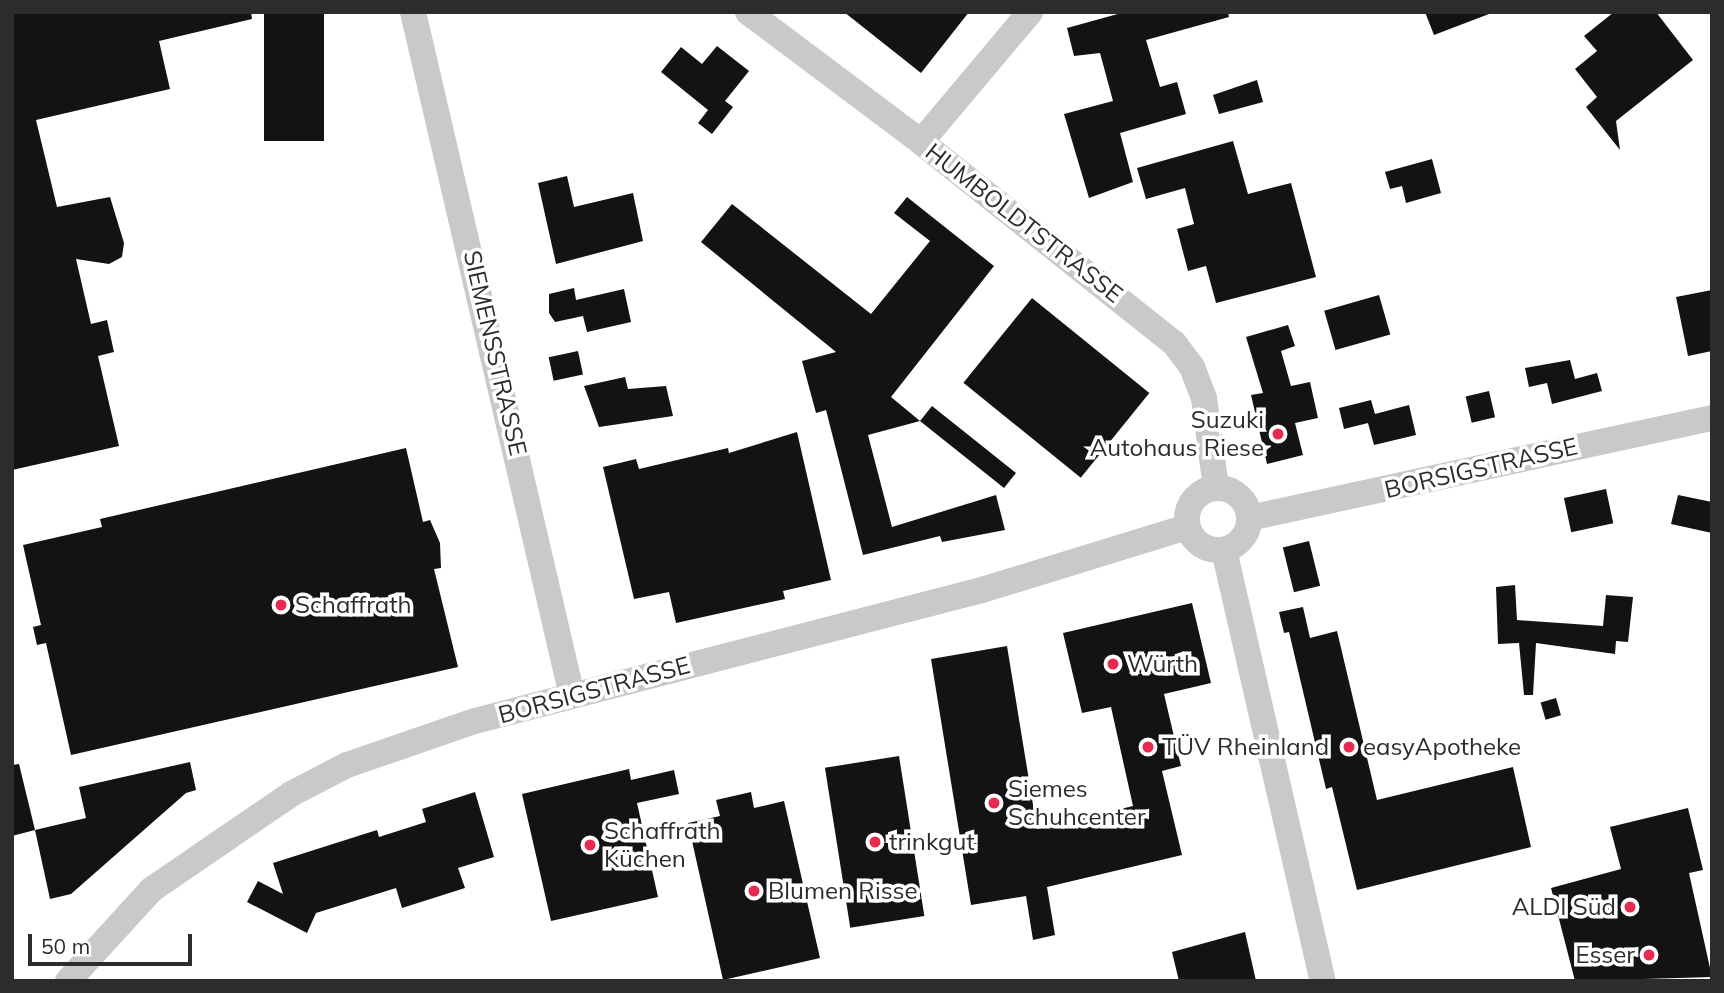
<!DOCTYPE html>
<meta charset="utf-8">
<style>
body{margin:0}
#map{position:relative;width:1724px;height:993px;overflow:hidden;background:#fff;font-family:Mulish,sans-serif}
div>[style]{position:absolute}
.building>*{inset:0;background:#131313;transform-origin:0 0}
.minor>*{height:26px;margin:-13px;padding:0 13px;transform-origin:13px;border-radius:13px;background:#c9c9c9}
.minor>.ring{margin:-13px;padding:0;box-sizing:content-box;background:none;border:26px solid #c9c9c9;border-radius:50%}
.dots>*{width:19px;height:19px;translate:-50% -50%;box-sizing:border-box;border:4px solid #fff;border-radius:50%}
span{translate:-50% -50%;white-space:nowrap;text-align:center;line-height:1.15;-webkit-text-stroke:7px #fff;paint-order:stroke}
.street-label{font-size:24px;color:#2c2c2c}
.poi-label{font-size:24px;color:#2c2c2c}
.right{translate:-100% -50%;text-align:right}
.left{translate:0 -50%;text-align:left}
.frame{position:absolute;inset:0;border:14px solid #2c2c2c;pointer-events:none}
.scale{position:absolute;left:28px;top:934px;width:164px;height:32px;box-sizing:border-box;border:4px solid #2c2c2c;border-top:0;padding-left:9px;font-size:21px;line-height:24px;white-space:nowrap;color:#2c2c2c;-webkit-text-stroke:5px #fff;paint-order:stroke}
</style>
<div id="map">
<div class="building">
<div style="clip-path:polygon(12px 12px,251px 12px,252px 19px,159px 41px,170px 89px,36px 120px,57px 207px,110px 197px,124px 243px,122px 257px,109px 264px,76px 259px,91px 324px,107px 320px,114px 352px,98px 356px,119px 446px,12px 470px)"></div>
<div style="left:264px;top:12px;width:60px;height:129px"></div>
<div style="clip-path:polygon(844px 12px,969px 12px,921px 73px)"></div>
<div style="clip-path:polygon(1125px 12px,1228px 12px,1229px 17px,1146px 40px,1160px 87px,1177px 82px,1186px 114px,1120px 133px,1133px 182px,1089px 198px,1064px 114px,1113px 101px,1100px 53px,1074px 56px,1067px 28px)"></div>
<div style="clip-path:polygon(1425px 12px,1489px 12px,1489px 14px,1434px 35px)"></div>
<div style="clip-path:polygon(1614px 12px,1656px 12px,1693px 60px,1616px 121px,1620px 150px,1586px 107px,1597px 97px,1575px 69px,1597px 51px,1584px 36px)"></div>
<div style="clip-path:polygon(717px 46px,749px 71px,725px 101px,733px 107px,712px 134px,698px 123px,708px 110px,661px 72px,681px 47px,702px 64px)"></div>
<div style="clip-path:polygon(1257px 80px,1263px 102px,1219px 114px,1213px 95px)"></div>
<div style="clip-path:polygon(1233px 141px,1248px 194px,1291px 183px,1316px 277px,1216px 303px,1206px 266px,1188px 271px,1177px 229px,1194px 224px,1185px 188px,1146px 199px,1137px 168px)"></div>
<div style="clip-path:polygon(1432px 159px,1441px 193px,1406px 203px,1402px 186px,1390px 189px,1385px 172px)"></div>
<div style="clip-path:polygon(567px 176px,574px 207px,633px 193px,643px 241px,556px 264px,538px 183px)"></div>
<div style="clip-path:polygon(907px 197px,994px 266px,891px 397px,920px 421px,932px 406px,1016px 473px,1004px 488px,920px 421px,868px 435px,892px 527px,996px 495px,1005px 530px,942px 542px,940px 536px,863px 555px,826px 410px,816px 413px,802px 361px,836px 352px,701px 242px,732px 204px,871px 314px,930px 241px,894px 213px)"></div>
<div style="clip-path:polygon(574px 288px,576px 300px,624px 289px,631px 322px,587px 332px,583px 316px,555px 322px,549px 313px,549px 294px)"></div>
<div style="clip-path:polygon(1712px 290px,1712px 351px,1688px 356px,1676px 297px)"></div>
<div style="left:1379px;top:295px;width:41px;height:57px;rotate:74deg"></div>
<div style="left:1032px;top:298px;width:151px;height:109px;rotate:39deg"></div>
<div style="clip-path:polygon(1288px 325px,1295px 346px,1281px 351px,1291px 386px,1310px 382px,1318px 418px,1295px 423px,1303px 455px,1267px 464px,1251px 395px,1263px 393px,1246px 337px)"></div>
<div style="left:578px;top:351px;width:24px;height:30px;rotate:78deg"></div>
<div style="clip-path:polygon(1570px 360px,1575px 379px,1597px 373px,1602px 391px,1552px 404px,1547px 383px,1529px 387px,1525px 368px)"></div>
<div style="clip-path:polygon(625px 377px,628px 389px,666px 386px,673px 416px,599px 427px,584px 386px)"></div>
<div style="left:1489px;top:391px;width:27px;height:24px;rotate:77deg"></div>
<div style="clip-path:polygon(1371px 400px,1375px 414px,1409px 405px,1416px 435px,1374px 445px,1368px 423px,1344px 429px,1339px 408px)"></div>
<div style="clip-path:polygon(797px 432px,831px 580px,783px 591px,785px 599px,676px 623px,669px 592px,634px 599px,603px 467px,636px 459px,639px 469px,728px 448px,729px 453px)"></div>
<div style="clip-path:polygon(406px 448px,423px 522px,430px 520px,440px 543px,441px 568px,434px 569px,458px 667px,71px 755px,46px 643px,37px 645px,33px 627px,41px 625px,23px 545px,102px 527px,100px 519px)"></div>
<div style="left:1606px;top:489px;width:35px;height:43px;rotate:78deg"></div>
<div style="clip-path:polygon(1678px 495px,1712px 502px,1712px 533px,1671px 524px)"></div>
<div style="left:1309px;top:541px;width:46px;height:27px;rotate:76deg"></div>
<div style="clip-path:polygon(1515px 585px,1517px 620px,1603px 626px,1606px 595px,1633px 597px,1628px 642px,1616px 641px,1615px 654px,1536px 643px,1533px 695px,1524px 695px,1519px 643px,1498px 644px,1496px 587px)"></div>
<div style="clip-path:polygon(1192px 603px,1211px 683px,1164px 694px,1181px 766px,1162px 771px,1182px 855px,1047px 887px,1055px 935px,1033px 940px,1026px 896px,971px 905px,931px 659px,1007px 646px,1037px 829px,1133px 806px,1111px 707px,1082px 713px,1063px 633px)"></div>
<div style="clip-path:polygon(1303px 607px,1310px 638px,1337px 631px,1377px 800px,1513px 767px,1531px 847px,1357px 890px,1332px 787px,1326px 789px,1289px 632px,1284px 633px,1279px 612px)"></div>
<div style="left:1556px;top:698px;width:18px;height:16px;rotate:74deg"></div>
<div style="left:899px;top:756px;width:162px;height:75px;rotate:81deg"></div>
<div style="clip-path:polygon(190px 762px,196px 790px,186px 793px,71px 894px,50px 899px,35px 830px,86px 818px,79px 787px)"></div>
<div style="clip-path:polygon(19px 764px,35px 830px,12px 836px,12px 765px)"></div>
<div style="clip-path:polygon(629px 769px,631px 780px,674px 770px,679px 794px,637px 803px,658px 897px,551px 921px,522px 794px)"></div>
<div style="clip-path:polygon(475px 792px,494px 857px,458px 868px,465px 888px,402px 908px,396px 888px,316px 913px,307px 933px,247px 902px,258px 881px,283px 894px,273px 863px,377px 830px,379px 837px,426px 822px,422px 809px)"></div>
<div style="clip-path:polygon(751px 792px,754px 808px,784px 801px,820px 958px,723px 980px,688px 823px,720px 816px,716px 800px)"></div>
<div style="clip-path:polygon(1688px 808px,1703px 870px,1689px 873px,1712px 977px,1575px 981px,1551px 888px,1621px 869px,1610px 827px)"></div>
<div style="clip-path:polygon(1245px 932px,1256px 981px,1179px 981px,1172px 952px)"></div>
</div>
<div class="minor">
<div style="left:413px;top:12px;width:702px;rotate:76.91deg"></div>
<div style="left:748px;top:12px;width:216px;rotate:36.9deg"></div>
<div style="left:921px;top:142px;width:323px;rotate:38.5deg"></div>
<div style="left:1174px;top:343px;width:30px;rotate:53deg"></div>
<div style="left:1192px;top:367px;width:33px;rotate:69deg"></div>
<div style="left:1204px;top:398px;width:91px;rotate:82.4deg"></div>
<div style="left:921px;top:142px;width:170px;rotate:-50deg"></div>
<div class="ring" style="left:1187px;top:488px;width:36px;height:36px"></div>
<div style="left:1249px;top:518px;width:474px;rotate:-12.2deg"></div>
<div style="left:1224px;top:550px;width:442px;rotate:77.1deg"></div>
<div style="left:68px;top:981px;width:123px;rotate:-47.6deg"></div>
<div style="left:151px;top:890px;width:170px;rotate:-34.4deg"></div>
<div style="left:291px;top:794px;width:63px;rotate:-27.4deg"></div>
<div style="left:347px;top:765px;width:135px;rotate:-19deg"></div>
<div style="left:475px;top:721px;width:524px;rotate:-14.49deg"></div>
<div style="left:982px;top:590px;width:214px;rotate:-17.1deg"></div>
</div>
<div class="dots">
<div style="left:1278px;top:434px;background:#e82950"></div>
<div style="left:281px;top:605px;background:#e82950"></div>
<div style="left:1113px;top:664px;background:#e82950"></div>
<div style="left:1148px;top:747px;background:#e82950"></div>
<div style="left:1349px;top:747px;background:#e82950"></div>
<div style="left:994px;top:803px;background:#e82950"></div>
<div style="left:875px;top:842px;background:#e82950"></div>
<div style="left:590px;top:845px;background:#e82950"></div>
<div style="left:754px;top:891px;background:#e82950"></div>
<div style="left:1630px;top:907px;background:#e82950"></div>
<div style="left:1649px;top:955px;background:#e82950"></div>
</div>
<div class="street-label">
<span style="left:1024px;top:223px;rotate:38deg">HUMBOLDTSTRASSE</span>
<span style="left:495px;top:353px;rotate:77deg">SIEMENSSTRASSE</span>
<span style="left:1481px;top:468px;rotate:-13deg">BORSIGSTRASSE</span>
<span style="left:594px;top:690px;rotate:-15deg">BORSIGSTRASSE</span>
</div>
<div class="poi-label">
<span class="right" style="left:1264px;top:434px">Suzuki<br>Autohaus Riese</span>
<span class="left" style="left:295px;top:605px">Schaffrath</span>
<span class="left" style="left:1127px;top:664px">Würth</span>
<span class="left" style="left:1162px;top:747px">TÜV Rheinland</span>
<span class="left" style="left:1363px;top:747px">easyApotheke</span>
<span class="left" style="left:1008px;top:803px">Siemes<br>Schuhcenter</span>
<span class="left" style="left:604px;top:845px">Schaffrath<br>Küchen</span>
<span class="left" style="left:889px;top:842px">trinkgut</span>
<span class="left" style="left:768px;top:891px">Blumen Risse</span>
<span class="right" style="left:1616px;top:907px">ALDI Süd</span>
<span class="right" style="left:1635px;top:955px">Esser</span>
</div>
<div class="frame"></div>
<div class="scale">50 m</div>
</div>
